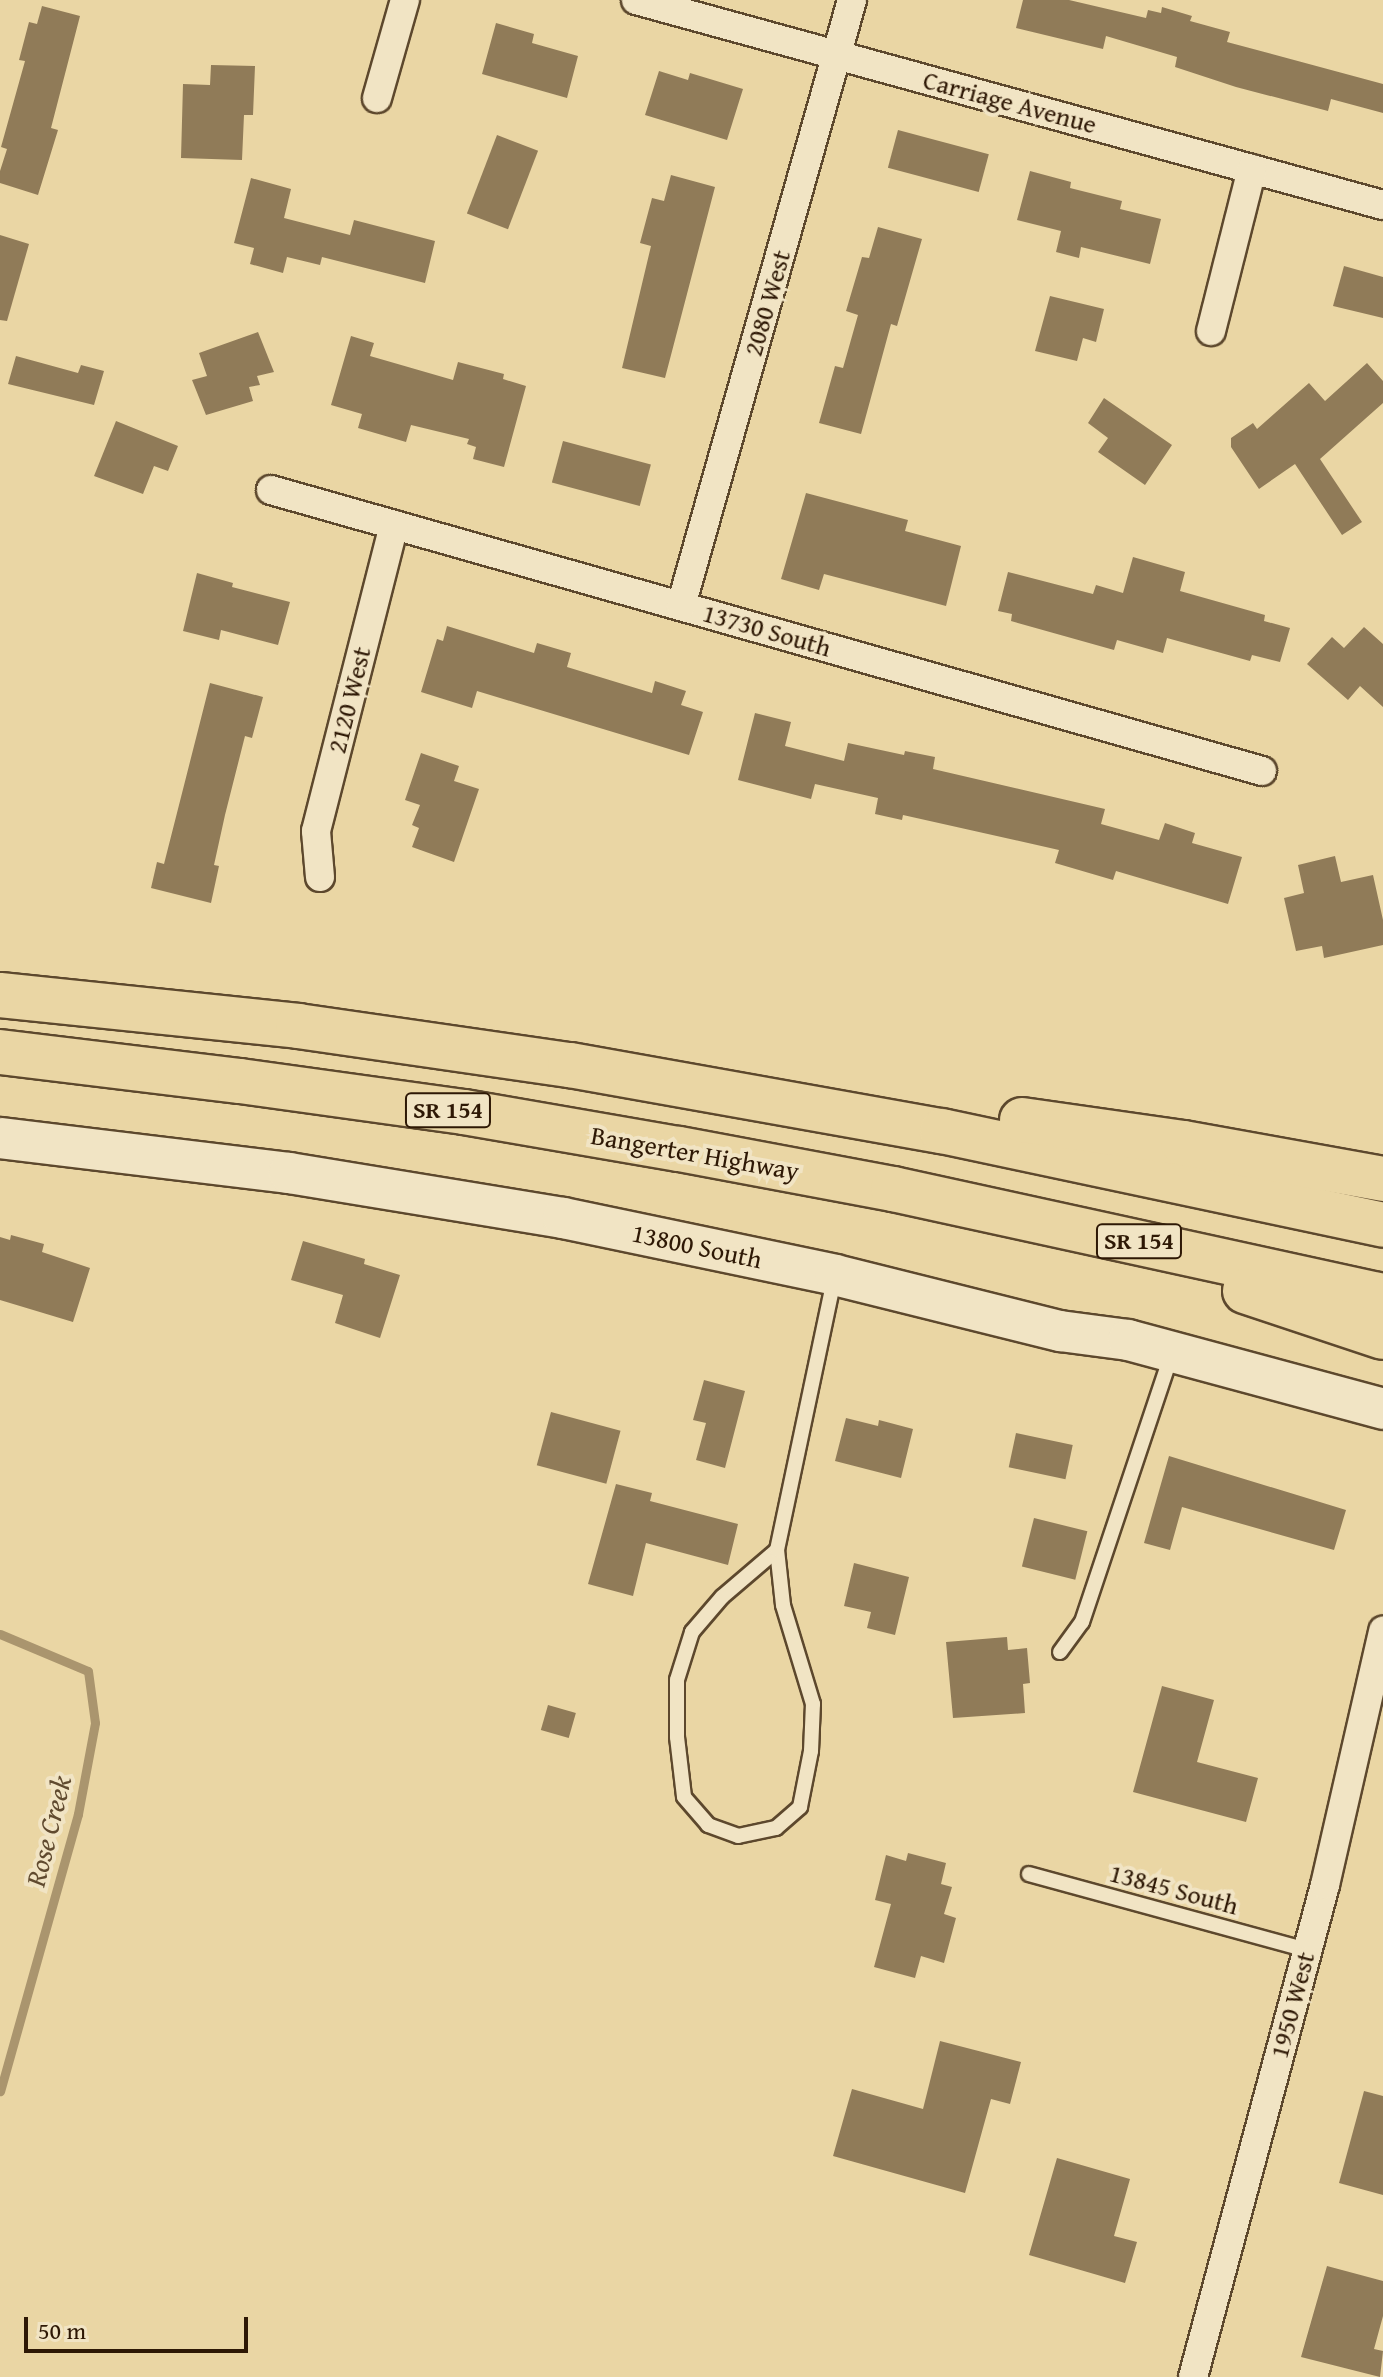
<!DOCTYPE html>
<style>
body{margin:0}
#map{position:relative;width:1383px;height:2377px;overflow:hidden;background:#ead6a4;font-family:"Gentium Book Plus",serif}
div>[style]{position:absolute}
.stream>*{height:9px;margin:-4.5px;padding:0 4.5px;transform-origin:4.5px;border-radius:4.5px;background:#aa956e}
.building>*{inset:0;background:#907b58;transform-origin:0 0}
.roads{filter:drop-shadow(2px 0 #5d482d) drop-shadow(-2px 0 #5d482d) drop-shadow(0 2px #5d482d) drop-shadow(0 -2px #5d482d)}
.lane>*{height:14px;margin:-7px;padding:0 7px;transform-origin:7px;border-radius:7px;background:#f1e4c4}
.street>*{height:28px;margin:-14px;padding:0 14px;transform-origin:14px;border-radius:14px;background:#f1e4c4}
.secondary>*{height:40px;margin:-20px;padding:0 20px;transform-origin:20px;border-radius:20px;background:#f1e4c4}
.highway>*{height:44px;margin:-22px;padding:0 22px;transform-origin:22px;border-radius:22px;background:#ead6a4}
span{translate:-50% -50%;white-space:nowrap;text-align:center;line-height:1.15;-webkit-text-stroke:8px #f1e4c4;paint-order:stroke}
.shield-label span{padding:2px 6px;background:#f1e4c4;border:2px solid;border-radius:6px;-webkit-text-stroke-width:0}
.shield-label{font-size:24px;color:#2e1805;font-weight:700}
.street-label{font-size:26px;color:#2e1805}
.water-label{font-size:28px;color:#604a2f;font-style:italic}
.scale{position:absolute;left:24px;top:2317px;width:224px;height:36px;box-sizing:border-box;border:4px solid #2e1805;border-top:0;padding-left:10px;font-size:24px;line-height:28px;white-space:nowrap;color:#2e1805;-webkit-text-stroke:6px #f1e4c4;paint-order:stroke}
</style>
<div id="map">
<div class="stream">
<div style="left:0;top:1634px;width:95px;rotate:22.8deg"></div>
<div style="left:88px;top:1671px;width:52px;rotate:82.3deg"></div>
<div style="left:95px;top:1723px;width:93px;rotate:100.6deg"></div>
<div style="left:78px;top:1814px;width:288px;rotate:105.7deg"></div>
</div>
<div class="building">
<div style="clip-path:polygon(1023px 0,1069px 0,1146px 18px,1148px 10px,1161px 13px,1162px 7px,1192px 16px,1190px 21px,1230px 32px,1227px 42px,1383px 84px,1383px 113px,1331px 99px,1328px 111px,1236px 87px,1175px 67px,1177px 57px,1106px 36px,1103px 49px,1016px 28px)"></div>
<div style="clip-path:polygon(42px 6px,80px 16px,51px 128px,58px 130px,38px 195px,0 183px,0 171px,7px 149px,1px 147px,25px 61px,19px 60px,29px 22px,37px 24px)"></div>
<div style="clip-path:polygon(496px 23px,534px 34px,532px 43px,578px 56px,567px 98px,482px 74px)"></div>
<div style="clip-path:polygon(211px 65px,255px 66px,253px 115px,244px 115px,242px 160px,181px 158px,183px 84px,210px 85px)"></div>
<div style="clip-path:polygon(659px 71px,688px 80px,690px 73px,743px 89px,727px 140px,645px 115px)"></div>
<div style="left:898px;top:130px;width:94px;height:39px;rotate:15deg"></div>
<div style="left:497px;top:135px;width:44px;height:84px;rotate:21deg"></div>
<div style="clip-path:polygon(1030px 171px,1071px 182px,1070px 188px,1122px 201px,1120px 209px,1161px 219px,1150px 264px,1081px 247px,1079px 258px,1056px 252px,1061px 231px,1017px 220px)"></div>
<div style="clip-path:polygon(671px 175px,715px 187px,665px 378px,622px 368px,651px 246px,640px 243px,652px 198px,664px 201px)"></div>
<div style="clip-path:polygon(251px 178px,291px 189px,284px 218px,350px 235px,354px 220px,435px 241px,425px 283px,322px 257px,320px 265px,287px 257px,283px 273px,250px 264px,254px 248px,234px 243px)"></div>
<div style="clip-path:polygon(878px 227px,922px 239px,897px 326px,891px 324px,861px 434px,819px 423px,835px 366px,843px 368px,858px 315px,846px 311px,862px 257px,869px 258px)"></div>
<div style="clip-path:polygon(0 235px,29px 244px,7px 321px,0 320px)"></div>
<div style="clip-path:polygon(1344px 266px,1383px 277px,1383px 318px,1333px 306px)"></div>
<div style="clip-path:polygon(1050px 296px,1104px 309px,1096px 342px,1083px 338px,1077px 361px,1035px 351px)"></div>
<div style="clip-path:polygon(258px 332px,274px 372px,257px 376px,260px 385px,249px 387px,253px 401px,206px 415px,192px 380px,207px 376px,199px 353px)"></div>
<div style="clip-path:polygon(351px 336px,374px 343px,370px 356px,453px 380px,458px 362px,504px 374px,503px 379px,526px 386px,504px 467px,473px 459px,476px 447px,467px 444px,469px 439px,411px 425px,406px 442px,358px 428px,362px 414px,331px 405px)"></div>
<div style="clip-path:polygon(16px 356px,78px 373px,81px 365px,104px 371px,94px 405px,8px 384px)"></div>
<div style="clip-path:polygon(1367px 363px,1383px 381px,1383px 403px,1320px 459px,1362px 522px,1342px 535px,1295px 464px,1259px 489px,1231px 447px,1231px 438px,1253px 423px,1257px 429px,1309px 383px,1325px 401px)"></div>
<div style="clip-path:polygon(1104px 398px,1172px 445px,1145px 485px,1098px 452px,1108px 438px,1088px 423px)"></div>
<div style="clip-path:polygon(116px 421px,178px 446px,168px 471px,154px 466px,143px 494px,94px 476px)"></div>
<div style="left:563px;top:441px;width:91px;height:43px;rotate:15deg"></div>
<div style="clip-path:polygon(806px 493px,908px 520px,905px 531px,961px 546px,946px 606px,824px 574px,819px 590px,781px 579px)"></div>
<div style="clip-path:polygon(1133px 557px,1185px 572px,1180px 591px,1265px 615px,1264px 621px,1290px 628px,1280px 662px,1252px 655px,1250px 661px,1167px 638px,1163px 653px,1117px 640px,1114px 650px,1011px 621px,1012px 614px,998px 611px,1008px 572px,1093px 594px,1096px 585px,1123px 593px)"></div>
<div style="clip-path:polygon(197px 573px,233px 583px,232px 587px,290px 602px,278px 645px,221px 630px,219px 640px,183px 631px)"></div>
<div style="clip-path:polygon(447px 626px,534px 653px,537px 643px,571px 653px,567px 667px,652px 693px,655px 681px,686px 691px,681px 705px,703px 712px,689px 755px,477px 691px,472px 708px,421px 692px,437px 639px,443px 641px)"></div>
<div style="clip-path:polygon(1364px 627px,1383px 644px,1383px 707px,1360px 686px,1348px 700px,1307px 664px,1332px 637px,1344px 648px)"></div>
<div style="clip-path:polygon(210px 683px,263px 697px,252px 738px,245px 736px,225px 815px,214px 865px,219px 866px,211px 903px,151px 888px,157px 862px,164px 864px)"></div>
<div style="clip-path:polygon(755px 713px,791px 722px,785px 746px,844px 761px,848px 743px,904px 755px,905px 751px,935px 757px,933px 769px,1105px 809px,1101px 824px,1159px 840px,1165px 823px,1195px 833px,1192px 843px,1242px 857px,1228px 904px,1116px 871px,1113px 880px,1055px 863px,1059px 850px,903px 815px,902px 820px,875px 814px,878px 798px,815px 784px,811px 799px,738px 780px)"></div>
<div style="clip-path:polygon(421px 753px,459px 766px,454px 781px,479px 789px,454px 862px,412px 847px,419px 828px,412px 825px,420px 805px,405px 800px)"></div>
<div style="clip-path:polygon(1335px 856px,1341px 882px,1373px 875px,1383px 920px,1383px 945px,1324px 958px,1322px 946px,1296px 951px,1284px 898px,1304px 893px,1298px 865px)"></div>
<div style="clip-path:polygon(11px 1235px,44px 1244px,42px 1252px,90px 1268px,73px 1322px,0 1300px,0 1237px,10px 1240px)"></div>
<div style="clip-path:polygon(303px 1241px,365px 1259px,364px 1264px,400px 1275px,380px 1338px,335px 1323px,343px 1295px,291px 1280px)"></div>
<div style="clip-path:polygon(704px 1380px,745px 1391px,725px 1468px,696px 1460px,706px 1423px,693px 1420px)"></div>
<div style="left:551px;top:1412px;width:72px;height:55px;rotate:15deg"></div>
<div style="clip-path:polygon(846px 1418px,878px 1426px,879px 1420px,913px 1429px,901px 1478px,835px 1461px)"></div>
<div style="left:1016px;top:1433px;width:58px;height:35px;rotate:12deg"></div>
<div style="clip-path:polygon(1169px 1456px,1346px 1510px,1334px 1550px,1182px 1507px,1170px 1550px,1144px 1543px)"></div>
<div style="clip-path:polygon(616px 1484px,652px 1493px,650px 1501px,738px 1524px,728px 1565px,646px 1543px,633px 1596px,588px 1584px)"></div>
<div style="left:1034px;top:1518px;width:55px;height:50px;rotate:14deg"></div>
<div style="clip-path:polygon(854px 1563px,909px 1577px,895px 1635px,867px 1628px,871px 1612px,844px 1606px)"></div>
<div style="clip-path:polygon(1007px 1637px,1008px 1650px,1027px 1648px,1030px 1683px,1023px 1684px,1025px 1713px,953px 1718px,946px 1642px)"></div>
<div style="clip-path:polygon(1162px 1686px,1214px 1700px,1197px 1762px,1258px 1778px,1246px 1822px,1133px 1792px)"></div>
<div style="left:548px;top:1705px;width:29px;height:26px;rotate:16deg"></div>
<div style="clip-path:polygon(908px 1853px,946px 1863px,941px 1884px,952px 1887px,944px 1914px,956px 1918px,944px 1963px,921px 1956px,915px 1978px,874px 1967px,891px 1904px,875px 1900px,886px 1855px,906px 1861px)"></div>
<div style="clip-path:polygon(940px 2041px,1021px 2062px,1010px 2104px,991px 2099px,965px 2193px,833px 2156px,852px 2089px,923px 2109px)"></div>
<div style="clip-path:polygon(1364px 2091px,1383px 2096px,1383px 2195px,1339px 2183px)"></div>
<div style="clip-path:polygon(1057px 2158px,1130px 2179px,1114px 2236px,1137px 2242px,1125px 2283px,1029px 2255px)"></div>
<div style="clip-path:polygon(1327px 2266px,1383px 2281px,1383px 2316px,1374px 2349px,1383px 2351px,1380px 2377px,1301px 2357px)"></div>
</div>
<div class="roads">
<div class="lane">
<div style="left:777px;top:1550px;width:72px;rotate:139.5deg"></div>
<div style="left:722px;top:1597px;width:46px;rotate:130.6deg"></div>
<div style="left:692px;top:1632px;width:50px;rotate:107.4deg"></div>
<div style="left:677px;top:1680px;width:57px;rotate:90deg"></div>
<div style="left:677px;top:1737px;width:60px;rotate:83.3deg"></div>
<div style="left:684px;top:1797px;width:37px;rotate:49deg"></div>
<div style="left:708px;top:1825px;width:32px;rotate:20deg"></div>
<div style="left:738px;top:1836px;width:39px;rotate:-12deg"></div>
<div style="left:776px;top:1828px;width:32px;rotate:-41deg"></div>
<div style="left:800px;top:1807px;width:57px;rotate:-78.9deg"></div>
<div style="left:811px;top:1751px;width:47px;rotate:-87.6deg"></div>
<div style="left:813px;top:1704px;width:103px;rotate:-106.9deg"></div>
<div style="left:783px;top:1605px;width:55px;rotate:-96.2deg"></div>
<div style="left:777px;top:1550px;width:277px;rotate:-78.1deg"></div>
<div style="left:1060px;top:1652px;width:37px;rotate:-54deg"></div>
<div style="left:1082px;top:1622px;width:280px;rotate:-71.5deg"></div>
<div style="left:1029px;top:1874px;width:287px;rotate:15.3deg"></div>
</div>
<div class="street">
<div style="left:636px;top:0;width:775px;rotate:15.35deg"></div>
<div style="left:377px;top:98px;width:102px;rotate:-74.1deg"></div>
<div style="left:1211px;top:331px;width:167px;rotate:-75.8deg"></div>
<div style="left:271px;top:490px;width:1030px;rotate:15.83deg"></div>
<div style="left:681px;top:606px;width:630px;rotate:-74.24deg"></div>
<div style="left:320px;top:877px;width:46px;rotate:-95deg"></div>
<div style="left:316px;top:831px;width:316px;rotate:-75.7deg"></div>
<div style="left:1193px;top:2377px;width:509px;rotate:-74.98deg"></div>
<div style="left:1325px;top:1885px;width:261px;rotate:-77.1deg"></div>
</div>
<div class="secondary">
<div style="left:0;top:1138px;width:291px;rotate:6.9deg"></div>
<div style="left:289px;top:1173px;width:278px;rotate:9.3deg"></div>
<div style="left:563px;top:1218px;width:278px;rotate:11.8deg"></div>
<div style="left:835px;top:1275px;width:232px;rotate:14deg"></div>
<div style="left:1060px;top:1331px;width:69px;rotate:7.5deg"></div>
<div style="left:1128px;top:1340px;width:264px;rotate:15.1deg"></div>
</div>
<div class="highway">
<div style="left:0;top:995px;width:300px;rotate:5.9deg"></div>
<div style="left:298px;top:1026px;width:275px;rotate:8.2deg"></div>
<div style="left:570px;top:1065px;width:378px;rotate:10.1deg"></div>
<div style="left:942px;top:1131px;width:451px;rotate:12deg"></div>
<div style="left:0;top:1052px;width:242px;rotate:6.9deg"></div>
<div style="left:240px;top:1081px;width:226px;rotate:7.9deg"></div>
<div style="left:464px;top:1112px;width:218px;rotate:9.8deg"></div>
<div style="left:679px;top:1149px;width:218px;rotate:10.6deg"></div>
<div style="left:893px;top:1189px;width:502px;rotate:12.32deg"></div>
<div style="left:1022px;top:1120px;width:163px;rotate:8.1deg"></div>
<div style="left:1183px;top:1143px;width:203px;rotate:10.2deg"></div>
<div style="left:1245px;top:1291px;width:145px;rotate:18.4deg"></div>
</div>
</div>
<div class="shield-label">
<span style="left:448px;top:1110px">SR 154</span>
<span style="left:1139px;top:1241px">SR 154</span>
</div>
<div class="street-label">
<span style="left:1010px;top:102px;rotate:15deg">Carriage Avenue</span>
<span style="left:767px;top:303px;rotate:-74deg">2080 West</span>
<span style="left:767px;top:630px;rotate:16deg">13730 South</span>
<span style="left:349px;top:700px;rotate:-76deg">2120 West</span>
<span style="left:695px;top:1153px;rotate:10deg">Bangerter Highway</span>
<span style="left:697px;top:1246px;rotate:12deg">13800 South</span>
<span style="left:1174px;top:1889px;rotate:15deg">13845 South</span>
<span style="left:1292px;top:2005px;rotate:-75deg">1950 West</span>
</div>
<div class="water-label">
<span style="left:48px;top:1831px;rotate:-76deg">Rose Creek</span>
</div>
<div class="scale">50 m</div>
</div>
